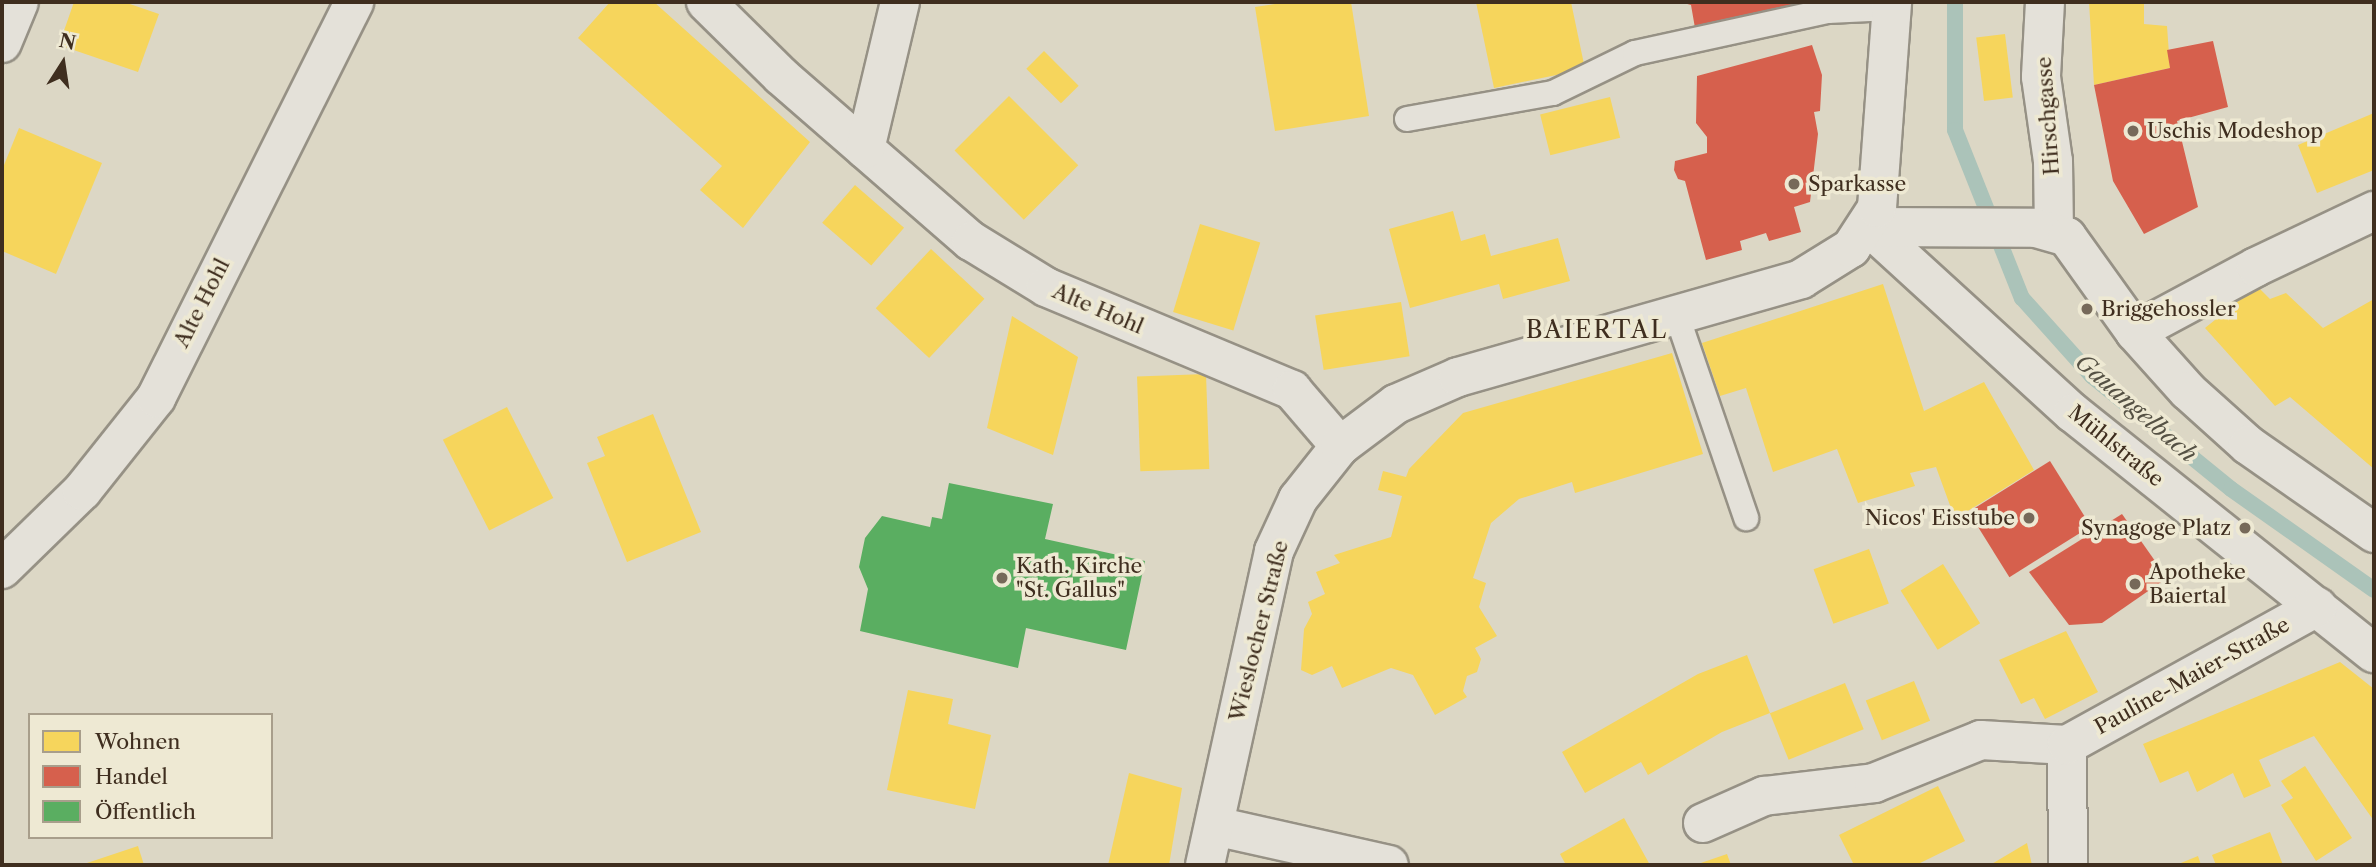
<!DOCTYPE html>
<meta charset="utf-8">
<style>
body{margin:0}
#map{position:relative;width:2376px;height:867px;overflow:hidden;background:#dcd7c5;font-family:"Libre Caslon Text",serif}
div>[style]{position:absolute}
.homes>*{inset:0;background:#f6d55c;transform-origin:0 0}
.shops>*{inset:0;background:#d6604d;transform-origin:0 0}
.public>*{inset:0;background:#5aae61}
.stream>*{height:16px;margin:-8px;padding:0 8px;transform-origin:8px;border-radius:8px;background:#abc3b9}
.roads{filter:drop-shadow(2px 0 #969185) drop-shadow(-2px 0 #969185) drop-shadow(0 2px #969185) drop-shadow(0 -2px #969185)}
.lane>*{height:24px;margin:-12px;padding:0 12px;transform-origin:12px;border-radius:12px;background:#e4e1d9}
.street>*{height:38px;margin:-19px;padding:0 19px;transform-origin:19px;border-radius:19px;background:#e4e1d9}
.secondary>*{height:38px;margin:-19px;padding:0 19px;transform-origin:19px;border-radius:19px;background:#e4e1d9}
.dots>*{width:19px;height:19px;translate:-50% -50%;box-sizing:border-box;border:4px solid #eee9d3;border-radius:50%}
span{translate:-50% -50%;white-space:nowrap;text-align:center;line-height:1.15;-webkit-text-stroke:7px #eee9d3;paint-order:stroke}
.street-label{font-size:21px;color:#3f2e1f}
.poi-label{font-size:21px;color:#3f2e1f}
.left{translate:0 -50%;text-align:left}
.right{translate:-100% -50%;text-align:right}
.water-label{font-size:23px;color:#555144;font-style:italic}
.quarter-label{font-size:24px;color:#3f2e1f;letter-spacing:2px}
.frame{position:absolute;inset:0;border:4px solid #3f2e1f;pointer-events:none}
.legend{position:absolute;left:28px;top:713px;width:245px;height:126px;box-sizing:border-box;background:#eee9d3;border:2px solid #a89e8b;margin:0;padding:9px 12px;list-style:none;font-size:21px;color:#3f2e1f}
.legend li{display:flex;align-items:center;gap:14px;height:35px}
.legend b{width:35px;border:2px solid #a89e8b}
.north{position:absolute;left:28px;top:28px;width:70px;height:70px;-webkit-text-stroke:5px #eee9d3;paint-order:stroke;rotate:12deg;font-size:19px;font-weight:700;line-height:28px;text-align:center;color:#3f2e1f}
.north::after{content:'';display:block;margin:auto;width:24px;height:32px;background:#3f2e1f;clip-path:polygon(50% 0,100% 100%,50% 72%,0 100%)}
</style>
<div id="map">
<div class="homes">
<div style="clip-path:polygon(74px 2px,124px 2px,159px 14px,138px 72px,59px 45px)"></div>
<div style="clip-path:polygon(610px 2px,654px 2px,810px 142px,743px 228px,700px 190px,722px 166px,578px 38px)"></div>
<div style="clip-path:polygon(1288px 2px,1351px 2px,1369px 116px,1275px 131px,1255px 7px)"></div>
<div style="clip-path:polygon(1476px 2px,1571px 2px,1585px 69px,1494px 88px)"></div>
<div style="clip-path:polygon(2089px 2px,2144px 2px,2144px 24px,2167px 26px,2170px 68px,2094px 85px)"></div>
<div style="left:2005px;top:34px;width:64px;height:29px;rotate:83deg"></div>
<div style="left:1044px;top:51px;width:49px;height:25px;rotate:45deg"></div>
<div style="left:1009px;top:96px;width:98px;height:77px;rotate:45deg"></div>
<div style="left:1610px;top:97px;width:42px;height:72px;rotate:76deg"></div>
<div style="clip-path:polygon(2374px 113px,2374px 170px,2317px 193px,2298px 145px)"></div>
<div style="clip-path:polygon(19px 128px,102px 163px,56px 274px,2px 251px,2px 170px)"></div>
<div style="left:855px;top:185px;width:65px;height:50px;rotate:41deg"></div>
<div style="clip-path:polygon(1453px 211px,1461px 241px,1485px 234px,1491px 256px,1558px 238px,1570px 281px,1503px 299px,1499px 284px,1410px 308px,1389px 229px)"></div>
<div style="left:1200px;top:224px;width:63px;height:92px;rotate:17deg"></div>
<div style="left:931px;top:249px;width:73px;height:81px;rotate:43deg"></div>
<div style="clip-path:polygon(1883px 284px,1924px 411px,1984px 382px,2034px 470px,1955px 519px,1936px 467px,1910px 473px,1915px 486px,1858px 503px,1837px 449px,1773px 472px,1746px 388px,1720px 396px,1702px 343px)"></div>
<div style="clip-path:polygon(2257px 286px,2270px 299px,2286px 293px,2323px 328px,2374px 299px,2374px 469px,2290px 397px,2275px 406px,2205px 328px)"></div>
<div style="left:1401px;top:302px;width:55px;height:87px;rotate:81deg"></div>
<div style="clip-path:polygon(1012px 316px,1078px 357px,1053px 455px,987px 428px)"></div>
<div style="clip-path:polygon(1672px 353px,1703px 454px,1575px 493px,1572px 482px,1519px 499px,1491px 523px,1473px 578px,1486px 583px,1479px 607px,1497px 636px,1475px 648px,1481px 659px,1477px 672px,1467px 676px,1463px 691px,1467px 697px,1435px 715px,1413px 675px,1391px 668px,1342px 688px,1332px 666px,1312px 675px,1301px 670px,1304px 629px,1312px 614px,1308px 602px,1325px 594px,1316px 572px,1340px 563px,1334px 555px,1391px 537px,1402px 496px,1378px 490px,1383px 471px,1406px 477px,1409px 469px,1463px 413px)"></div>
<div style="left:1206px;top:374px;width:95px;height:69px;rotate:88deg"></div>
<div style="left:507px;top:407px;width:102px;height:72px;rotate:63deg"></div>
<div style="clip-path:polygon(653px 414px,701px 532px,627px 562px,587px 463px,605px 456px,597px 437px)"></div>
<div style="left:1869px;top:549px;width:58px;height:59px;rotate:70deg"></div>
<div style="left:1943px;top:564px;width:70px;height:50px;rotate:58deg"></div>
<div style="clip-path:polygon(2066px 631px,2098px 692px,2045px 719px,2034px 698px,2021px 704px,1999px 660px)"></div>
<div style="clip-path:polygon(1747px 655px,1770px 713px,1722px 732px,1648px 775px,1641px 762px,1585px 793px,1562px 752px,1698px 674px)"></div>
<div style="clip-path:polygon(2340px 662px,2374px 689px,2374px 821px,2314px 736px,2259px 760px,2271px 786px,2244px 798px,2233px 773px,2197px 792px,2188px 771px,2160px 783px,2143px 744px)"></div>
<div style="left:1914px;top:681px;width:43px;height:52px;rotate:68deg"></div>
<div style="left:1845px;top:683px;width:50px;height:81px;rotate:68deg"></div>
<div style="clip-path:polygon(908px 690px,953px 699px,948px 724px,991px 735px,975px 809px,887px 790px)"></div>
<div style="clip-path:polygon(2305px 766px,2352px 838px,2316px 861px,2281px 805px,2293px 798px,2281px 781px)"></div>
<div style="clip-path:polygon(1129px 773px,1182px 788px,1169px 865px,1108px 865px)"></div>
<div style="clip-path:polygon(1938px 786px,1965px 841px,1916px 865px,1854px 865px,1839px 835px)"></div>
<div style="clip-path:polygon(1624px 818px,1650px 865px,1566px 865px,1560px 854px)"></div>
<div style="clip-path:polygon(2270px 832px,2283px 865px,2216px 865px,2212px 855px)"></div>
<div style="clip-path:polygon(2027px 843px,2032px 865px,1990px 865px)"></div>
<div style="clip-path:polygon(138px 846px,144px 865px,81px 865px)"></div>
<div style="clip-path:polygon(1727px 854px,1731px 865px,1695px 865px)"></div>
<div style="clip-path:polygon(2198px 856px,2201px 865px,2176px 865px)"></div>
</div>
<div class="shops">
<div style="clip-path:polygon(1680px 2px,1812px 2px,1813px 3px,1695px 28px,1691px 5px)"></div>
<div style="clip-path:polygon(2213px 41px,2228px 107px,2177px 121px,2198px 207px,2144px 234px,2113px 181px,2094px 85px,2170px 68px,2167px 50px)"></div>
<div style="clip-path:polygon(1812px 45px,1822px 75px,1820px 111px,1814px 112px,1818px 134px,1810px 202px,1794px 207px,1801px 232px,1769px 241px,1766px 233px,1740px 241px,1742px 250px,1706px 260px,1685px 181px,1678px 179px,1674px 170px,1675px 161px,1707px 153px,1707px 137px,1696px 123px,1697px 76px)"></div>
<div style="left:2050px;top:461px;width:77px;height:96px;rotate:58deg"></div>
<div style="clip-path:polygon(2122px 514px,2167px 578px,2102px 623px,2069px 625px,2029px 572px)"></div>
</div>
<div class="public">
<div style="clip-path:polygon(949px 483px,1053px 504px,1045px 539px,1145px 561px,1126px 650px,1026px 628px,1018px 668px,860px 631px,868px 589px,859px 567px,865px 538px,882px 516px,930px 527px,932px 517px,942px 519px)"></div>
</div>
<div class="stream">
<div style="left:1955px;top:2px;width:128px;rotate:90deg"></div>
<div style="left:1955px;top:130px;width:181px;rotate:68.3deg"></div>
<div style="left:2022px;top:298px;width:105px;rotate:48.1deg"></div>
<div style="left:2092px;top:376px;width:179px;rotate:39.1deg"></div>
<div style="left:2231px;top:489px;width:175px;rotate:35.2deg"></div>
</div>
<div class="roads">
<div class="lane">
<div style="left:1407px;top:119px;width:148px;rotate:-10.1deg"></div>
<div style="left:1553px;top:93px;width:91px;rotate:-26deg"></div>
<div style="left:1635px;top:53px;width:198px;rotate:-12.3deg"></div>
<div style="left:1828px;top:11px;width:63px;rotate:-2.7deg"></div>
<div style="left:1676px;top:313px;width:217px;rotate:71.1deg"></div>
</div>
<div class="street">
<div style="left:706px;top:2px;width:105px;rotate:44.6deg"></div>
<div style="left:781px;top:76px;width:252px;rotate:41deg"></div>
<div style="left:971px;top:241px;width:88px;rotate:31.5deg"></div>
<div style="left:1046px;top:287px;width:267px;rotate:22.7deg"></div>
<div style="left:1292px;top:390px;width:74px;rotate:49.4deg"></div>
<div style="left:2045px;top:2px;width:75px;rotate:93.1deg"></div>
<div style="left:2041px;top:77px;width:85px;rotate:81.9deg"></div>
<div style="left:2053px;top:161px;width:69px;rotate:89.2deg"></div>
<div style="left:2px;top:43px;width:44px;rotate:-67.5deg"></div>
<div style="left:865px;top:149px;width:151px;rotate:-76.6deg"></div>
<div style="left:1869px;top:227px;width:276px;rotate:42.4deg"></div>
<div style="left:2073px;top:413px;width:385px;rotate:38.6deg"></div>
<div style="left:2135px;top:332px;width:137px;rotate:-28.2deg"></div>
<div style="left:2256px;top:267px;width:131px;rotate:-25.4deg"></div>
<div style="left:2px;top:569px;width:112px;rotate:-44.3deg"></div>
<div style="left:82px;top:491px;width:119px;rotate:-51.5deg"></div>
<div style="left:156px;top:398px;width:443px;rotate:-63.4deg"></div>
<div style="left:1703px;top:823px;width:67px;rotate:-23.9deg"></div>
<div style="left:1764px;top:796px;width:111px;rotate:-6.7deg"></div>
<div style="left:1874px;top:783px;width:115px;rotate:-21.9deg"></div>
<div style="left:1981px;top:740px;width:86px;rotate:3.3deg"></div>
<div style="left:1215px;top:826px;width:178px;rotate:12.6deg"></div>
<div style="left:2068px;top:865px;width:120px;rotate:-90.5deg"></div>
<div style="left:2067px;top:745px;width:286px;rotate:-28.9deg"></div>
</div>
<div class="secondary">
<div style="left:1869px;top:227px;width:167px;rotate:0.3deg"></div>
<div style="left:2036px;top:228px;width:32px;rotate:16deg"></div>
<div style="left:2067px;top:237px;width:117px;rotate:54.4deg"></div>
<div style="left:2135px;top:332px;width:79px;rotate:48.1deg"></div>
<div style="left:2188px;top:391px;width:81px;rotate:42deg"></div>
<div style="left:2248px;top:445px;width:154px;rotate:34.9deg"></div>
<div style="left:1205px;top:865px;width:321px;rotate:-77.6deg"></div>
<div style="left:1274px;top:551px;width:57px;rotate:-65.2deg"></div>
<div style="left:1298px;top:499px;width:68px;rotate:-51.6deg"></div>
<div style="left:1340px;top:446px;width:70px;rotate:-36.9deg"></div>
<div style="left:1396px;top:404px;width:68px;rotate:-23.5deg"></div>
<div style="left:1458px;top:377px;width:357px;rotate:-15.9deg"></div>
<div style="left:1801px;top:279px;width:59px;rotate:-31.8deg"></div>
<div style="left:1851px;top:248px;width:48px;rotate:-57deg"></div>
<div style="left:1877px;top:208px;width:207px;rotate:-85.8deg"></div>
</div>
</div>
<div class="dots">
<div style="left:2133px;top:131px;background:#766959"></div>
<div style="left:1794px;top:184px;background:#766959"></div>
<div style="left:2087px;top:309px;background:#766959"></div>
<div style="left:2029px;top:518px;background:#766959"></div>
<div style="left:2245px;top:528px;background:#766959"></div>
<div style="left:1002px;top:578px;background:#766959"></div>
<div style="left:2135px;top:584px;background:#766959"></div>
</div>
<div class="street-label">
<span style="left:2048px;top:116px;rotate:-94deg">Hirschgasse</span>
<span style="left:202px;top:303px;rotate:-63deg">Alte Hohl</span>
<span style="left:1098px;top:309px;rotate:23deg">Alte Hohl</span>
<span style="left:2116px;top:446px;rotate:39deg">Mühlstraße</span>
<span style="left:1259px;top:631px;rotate:-76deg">Wieslocher Straße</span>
<span style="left:2192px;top:676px;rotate:-29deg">Pauline-Maier-Straße</span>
</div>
<div class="poi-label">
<span class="left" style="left:2147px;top:131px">Uschis Modeshop</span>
<span class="left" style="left:1808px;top:184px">Sparkasse</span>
<span class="left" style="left:2101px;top:309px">Briggehossler</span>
<span class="right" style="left:2015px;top:518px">Nicos' Eisstube</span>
<span class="right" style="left:2231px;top:528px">Synagoge Platz</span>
<span class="left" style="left:1016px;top:578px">Kath. Kirche<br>"St. Gallus"</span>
<span class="left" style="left:2149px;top:584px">Apotheke<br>Baiertal</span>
</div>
<div class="water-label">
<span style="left:2136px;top:408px;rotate:41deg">Gauangelbach</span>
</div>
<div class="quarter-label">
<span style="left:1597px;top:330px">BAIERTAL</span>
</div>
<div class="frame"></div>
<ul class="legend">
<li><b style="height:19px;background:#f6d55c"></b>Wohnen</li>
<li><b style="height:19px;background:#d6604d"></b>Handel</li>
<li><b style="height:19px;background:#5aae61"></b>Öffentlich</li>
</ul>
<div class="north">N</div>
</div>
